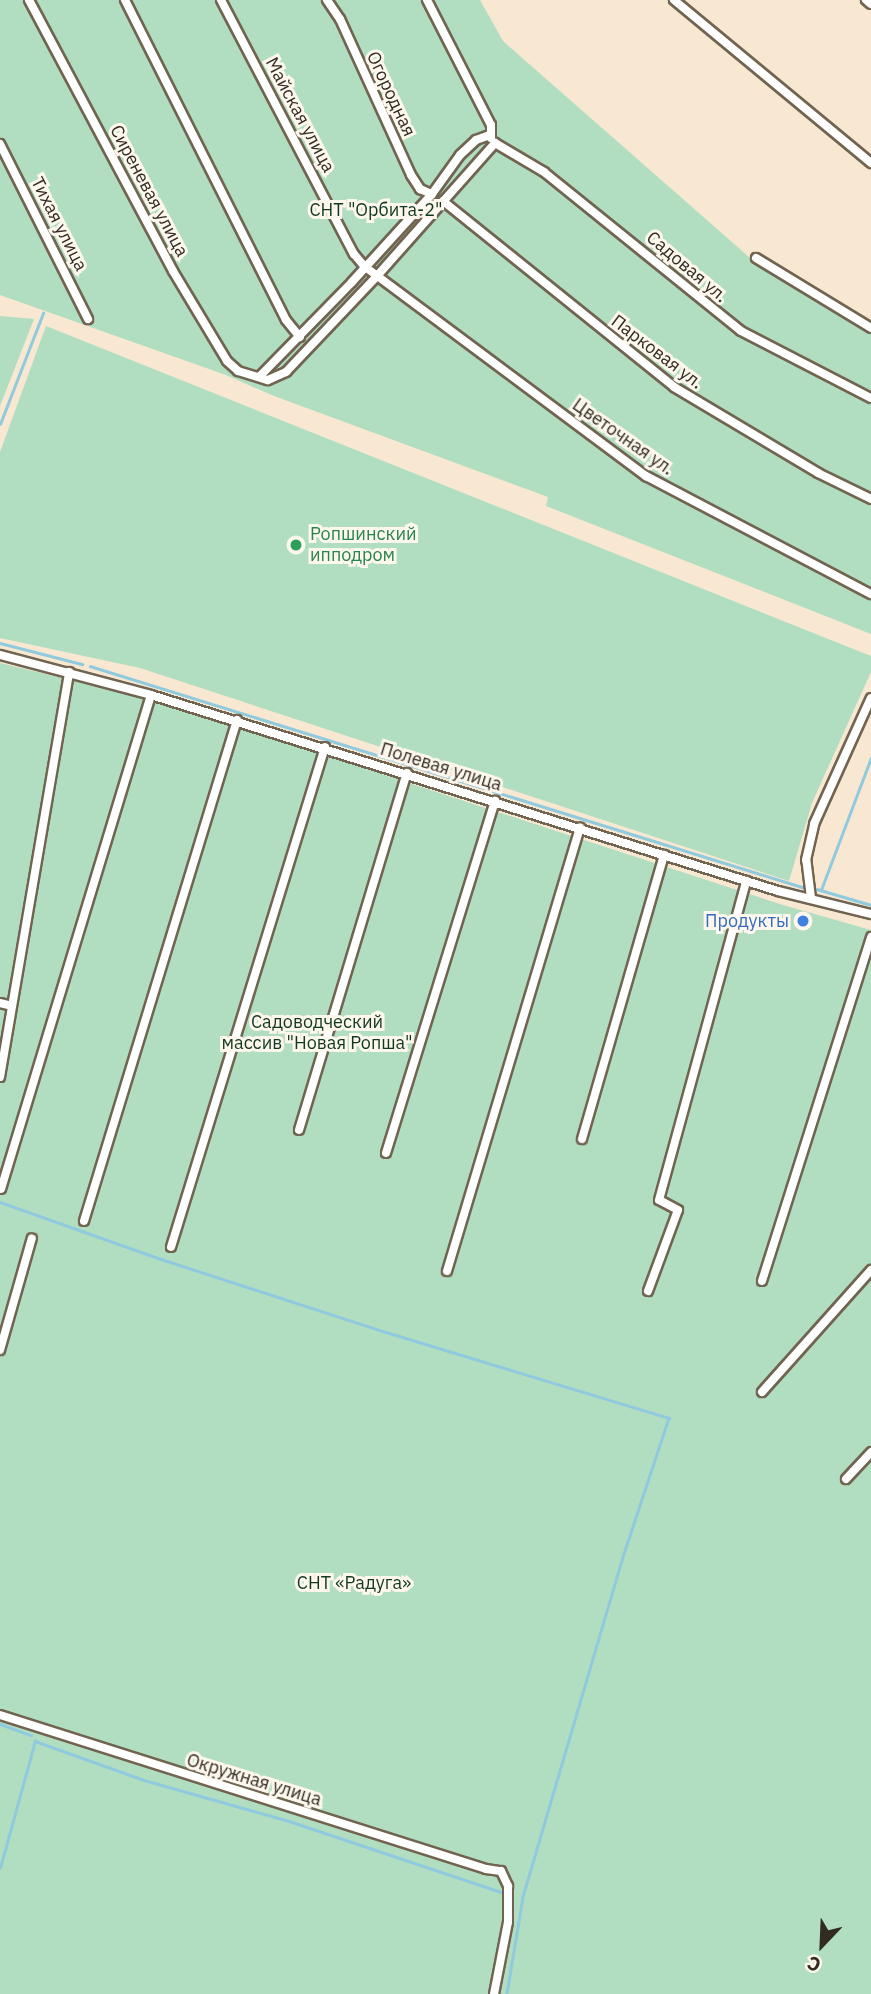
<!DOCTYPE html>
<meta charset="utf-8">
<style>
body{margin:0}
#map{position:relative;width:871px;height:1994px;overflow:hidden;background:#f8e8d2;font-family:"IBM Plex Sans",sans-serif}
div>[style]{position:absolute}
.green>*{inset:0;background:#b1ddc1}
.stream>*{height:2.5px;margin:-1.25px;padding:0 1.25px;transform-origin:1.25px;border-radius:1.25px;background:#90cade}
.roads{filter:drop-shadow(2px 0 #716450) drop-shadow(-2px 0 #716450) drop-shadow(0 2px #716450) drop-shadow(0 -2px #716450)}
.street>*{height:8px;margin:-4px;padding:0 4px;transform-origin:4px;border-radius:4px;background:#fff}
.dots>*{width:19px;height:19px;translate:-50% -50%;box-sizing:border-box;border:4px solid #fdf7ee;border-radius:50%}
span{translate:-50% -50%;white-space:nowrap;text-align:center;line-height:1.15;-webkit-text-stroke:6px #fdf7ee;paint-order:stroke}
.street-label{font-size:18px;color:#312b23}
.park-label{font-size:18px;color:#113823}
.leisure-label{font-size:18px;color:#27864d}
.left{translate:0 -50%;text-align:left}
.shop-label{font-size:18px;color:#366cbe}
.right{translate:-100% -50%;text-align:right}
.north{position:absolute;left:787px;top:1910px;width:70px;height:70px;-webkit-text-stroke:5px #fdf7ee;paint-order:stroke;rotate:203deg;font-size:19px;font-weight:700;line-height:28px;text-align:center;color:#312b23}
.north::after{content:'';display:block;margin:auto;width:24px;height:32px;background:#312b23;clip-path:polygon(50% 0,100% 100%,50% 72%,0 100%)}
</style>
<div id="map">
<div class="green">
<div style="clip-path:polygon(0 0,480px 0,503px 41px,749px 257px,871px 331px,871px 634px,546px 506px,548px 497px,274px 396px,226px 375px,0 295px)"></div>
<div style="clip-path:polygon(0 316px,34px 319px,0 406px)"></div>
<div style="clip-path:polygon(46px 326px,871px 656px,871px 672px,812px 803px,789px 881px,140px 668px,0 638px,0 452px)"></div>
<div style="clip-path:polygon(0 663px,155px 700px,783px 905px,871px 930px,871px 1994px,0 1994px)"></div>
</div>
<div class="stream">
<div style="left:0;top:424px;width:119px;rotate:-68.8deg"></div>
<div style="left:0;top:643px;width:85px;rotate:14.4deg"></div>
<div style="left:90px;top:666px;width:746px;rotate:17.24deg"></div>
<div style="left:817px;top:889px;width:56px;rotate:16.5deg"></div>
<div style="left:821px;top:890px;width:141px;rotate:-69.3deg"></div>
<div style="left:0;top:1202px;width:171px;rotate:19.5deg"></div>
<div style="left:161px;top:1259px;width:237px;rotate:18deg"></div>
<div style="left:386px;top:1332px;width:296px;rotate:16.9deg"></div>
<div style="left:669px;top:1418px;width:146px;rotate:108.3deg"></div>
<div style="left:623px;top:1557px;width:354px;rotate:106.4deg"></div>
<div style="left:523px;top:1897px;width:98px;rotate:99.4deg"></div>
<div style="left:0;top:1724px;width:33px;rotate:20deg"></div>
<div style="left:0;top:1868px;width:132px;rotate:-74.6deg"></div>
<div style="left:35px;top:1741px;width:116px;rotate:19.7deg"></div>
<div style="left:144px;top:1780px;width:154px;rotate:15.8deg"></div>
<div style="left:292px;top:1822px;width:220px;rotate:18.5deg"></div>
</div>
<div class="roads">
<div class="street">
<div style="left:29px;top:0;width:307px;rotate:62deg"></div>
<div style="left:173px;top:271px;width:105px;rotate:59deg"></div>
<div style="left:227px;top:361px;width:15px;rotate:42deg"></div>
<div style="left:238px;top:371px;width:31px;rotate:17deg"></div>
<div style="left:268px;top:380px;width:20px;rotate:-24deg"></div>
<div style="left:286px;top:372px;width:132px;rotate:-46.5deg"></div>
<div style="left:377px;top:276px;width:178px;rotate:-48.4deg"></div>
<div style="left:125px;top:0;width:358px;rotate:63.3deg"></div>
<div style="left:286px;top:320px;width:22px;rotate:51deg"></div>
<div style="left:221px;top:0;width:287px;rotate:62.4deg"></div>
<div style="left:354px;top:254px;width:16px;rotate:50deg"></div>
<div style="left:364px;top:266px;width:352px;rotate:36.7deg"></div>
<div style="left:646px;top:476px;width:254px;rotate:27.7deg"></div>
<div style="left:327px;top:0;width:23px;rotate:56deg"></div>
<div style="left:340px;top:19px;width:171px;rotate:65.5deg"></div>
<div style="left:411px;top:175px;width:17px;rotate:57deg"></div>
<div style="left:420px;top:189px;width:13px;rotate:23deg"></div>
<div style="left:427px;top:0;width:140px;rotate:62.9deg"></div>
<div style="left:491px;top:125px;width:13px;rotate:90deg"></div>
<div style="left:674px;top:0;width:256px;rotate:39.6deg"></div>
<div style="left:866px;top:0;width:6px;rotate:39deg"></div>
<div style="left:495px;top:143px;width:57px;rotate:30.6deg"></div>
<div style="left:544px;top:172px;width:253px;rotate:38.9deg"></div>
<div style="left:741px;top:331px;width:146px;rotate:27.3deg"></div>
<div style="left:0;top:144px;width:196px;rotate:63.3deg"></div>
<div style="left:443px;top:201px;width:297px;rotate:38.8deg"></div>
<div style="left:674px;top:387px;width:168px;rotate:30.8deg"></div>
<div style="left:818px;top:473px;width:59px;rotate:26.1deg"></div>
<div style="left:756px;top:258px;width:135px;rotate:31.3deg"></div>
<div style="left:260px;top:376px;width:132px;rotate:-45.6deg"></div>
<div style="left:352px;top:282px;width:119px;rotate:-47.7deg"></div>
<div style="left:432px;top:194px;width:48px;rotate:-54.3deg"></div>
<div style="left:460px;top:155px;width:22px;rotate:-43deg"></div>
<div style="left:476px;top:140px;width:15px;rotate:-20deg"></div>
<div style="left:0;top:655px;width:156px;rotate:14.8deg"></div>
<div style="left:151px;top:695px;width:657px;rotate:17.36deg"></div>
<div style="left:778px;top:891px;width:96px;rotate:13.9deg"></div>
<div style="left:811px;top:898px;width:38px;rotate:-97deg"></div>
<div style="left:806px;top:860px;width:37px;rotate:-77deg"></div>
<div style="left:814px;top:824px;width:138px;rotate:-65.7deg"></div>
<div style="left:0;top:1003px;width:12px;rotate:14deg"></div>
<div style="left:0;top:1077px;width:411px;rotate:-80.3deg"></div>
<div style="left:299px;top:1130px;width:373px;rotate:-73.2deg"></div>
<div style="left:582px;top:1139px;width:296px;rotate:-73.9deg"></div>
<div style="left:386px;top:1153px;width:369px;rotate:-72.8deg"></div>
<div style="left:1px;top:1189px;width:516px;rotate:-73.11deg"></div>
<div style="left:84px;top:1221px;width:524px;rotate:-73.02deg"></div>
<div style="left:171px;top:1247px;width:523px;rotate:-72.88deg"></div>
<div style="left:447px;top:1271px;width:463px;rotate:-73.3deg"></div>
<div style="left:762px;top:1281px;width:361px;rotate:-72.4deg"></div>
<div style="left:648px;top:1291px;width:86px;rotate:-69.7deg"></div>
<div style="left:678px;top:1210px;width:21px;rotate:-152deg"></div>
<div style="left:659px;top:1200px;width:331px;rotate:-74.7deg"></div>
<div style="left:0;top:1350px;width:116px;rotate:-74.1deg"></div>
<div style="left:762px;top:1392px;width:164px;rotate:-48.2deg"></div>
<div style="left:846px;top:1479px;width:37px;rotate:-47deg"></div>
<div style="left:0;top:1715px;width:510px;rotate:17.58deg"></div>
<div style="left:486px;top:1869px;width:15px;rotate:8deg"></div>
<div style="left:501px;top:1871px;width:17px;rotate:65deg"></div>
<div style="left:508px;top:1886px;width:36px;rotate:90deg"></div>
<div style="left:508px;top:1922px;width:73px;rotate:101deg"></div>
</div>
</div>
<div class="dots">
<div style="left:296px;top:545px;background:#2e9e5b"></div>
<div style="left:803px;top:921px;background:#3f7fe0"></div>
</div>
<div class="street-label">
<span style="left:391px;top:94px;rotate:65deg">Огородная</span>
<span style="left:300px;top:115px;rotate:62deg">Майская улица</span>
<span style="left:149px;top:191px;rotate:62deg">Сиреневая улица</span>
<span style="left:59px;top:224px;rotate:63deg">Тихая улица</span>
<span style="left:687px;top:267px;rotate:40deg">Садовая ул.</span>
<span style="left:657px;top:352px;rotate:37deg">Парковая ул.</span>
<span style="left:623px;top:437px;rotate:35deg">Цветочная ул.</span>
<span style="left:441px;top:767px;rotate:17deg">Полевая улица</span>
<span style="left:254px;top:1780px;rotate:17deg">Окружная улица</span>
</div>
<div class="park-label">
<span style="left:376px;top:210px">СНТ "Орбита-2"</span>
<span style="left:317px;top:1033px">Садоводческий<br>массив "Новая Ропша"</span>
<span style="left:354px;top:1583px">СНТ «Радуга»</span>
</div>
<div class="leisure-label">
<span class="left" style="left:310px;top:545px">Ропшинский<br>ипподром</span>
</div>
<div class="shop-label">
<span class="right" style="left:789px;top:921px">Продукты</span>
</div>
<div class="north">С</div>
</div>
